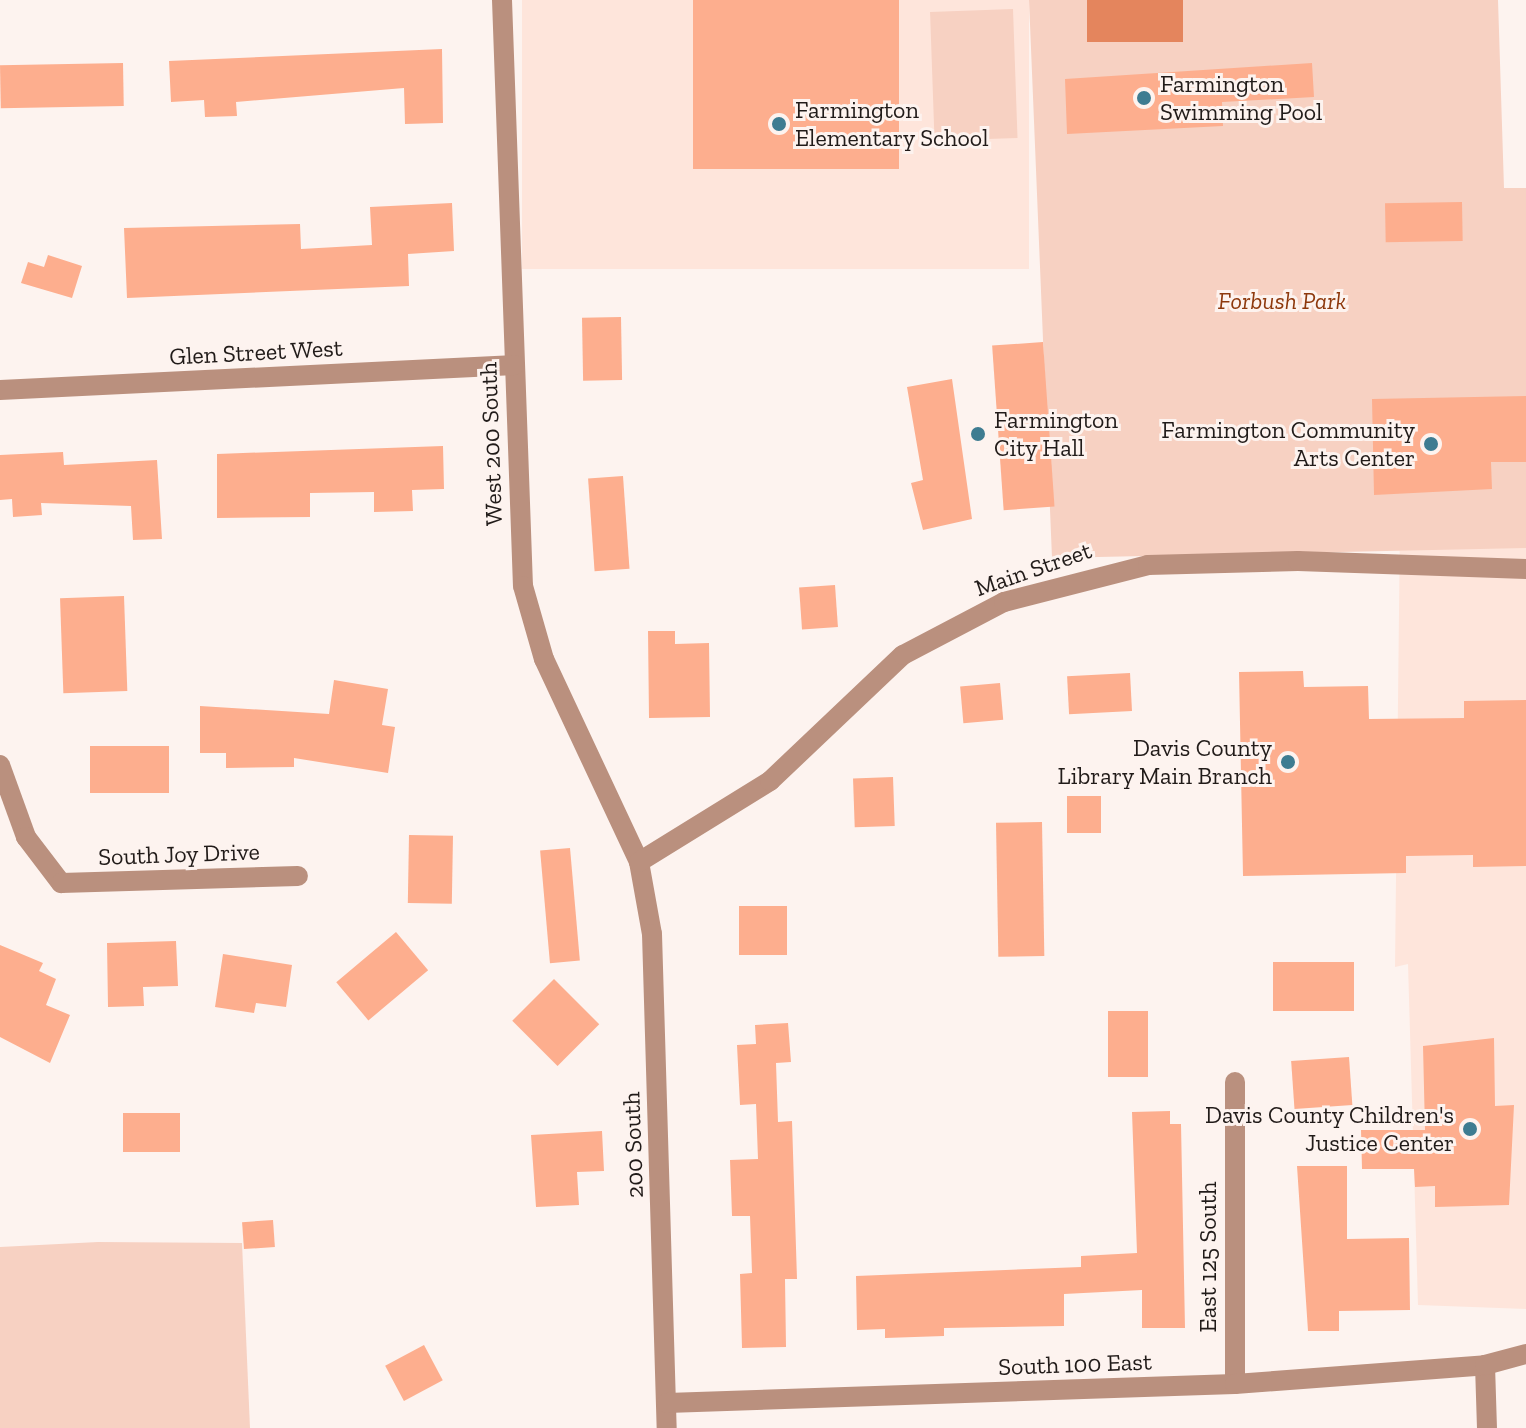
<!DOCTYPE html>
<style>
body{margin:0}
#map{position:relative;width:1526px;height:1428px;overflow:hidden;background:#fdf3ef;font-family:"Zilla Slab",serif}
div>[style]{position:absolute}
.built>*{inset:0;background:#fee5db;transform-origin:0 0}
.green>*{inset:0;background:#f7d1c2;transform-origin:0 0}
.water>*{inset:0;background:#e4855d;transform-origin:0 0}
.building>*{inset:0;background:#fdae8e;transform-origin:0 0}
.minor>*{height:20px;margin:-10px;padding:0 10px;transform-origin:10px;border-radius:10px;background:#ba907e}
.dots>*{width:22px;height:22px;translate:-50% -50%;box-sizing:border-box;border:4px solid #fdf3ef;border-radius:50%}
span{translate:-50% -50%;white-space:nowrap;text-align:center;line-height:1.15;-webkit-text-stroke:6px #fdf3ef;paint-order:stroke}
.poi-label{font-size:24px;color:#211b19}
.left{translate:0 -50%;text-align:left}
.right{translate:-100% -50%;text-align:right}
.park-label{font-size:24px;color:#8e390d;font-style:italic}
.street-label{font-size:24px;color:#211b19}
</style>
<div id="map">
<div class="built">
<div style="left:522px;top:0;width:507px;height:269px"></div>
<div style="clip-path:polygon(1400px 524px,1526px 531px,1526px 1309px,1418px 1305px,1408px 964px,1395px 967px)"></div>
</div>
<div class="green">
<div style="clip-path:polygon(1029px 0,1498px 0,1504px 188px,1526px 188px,1526px 548px,1052px 558px)"></div>
<div style="left:1013px;top:9px;width:129px;height:83px;rotate:88deg"></div>
<div style="clip-path:polygon(98px 1242px,242px 1243px,250px 1428px,0 1428px,0 1247px)"></div>
</div>
<div class="water">
<div style="left:1087px;top:0;width:96px;height:42px"></div>
</div>
<div class="building">
<div style="left:693px;top:0;width:206px;height:169px"></div>
<div style="clip-path:polygon(442px 49px,443px 123px,405px 124px,404px 88px,236px 102px,237px 116px,205px 117px,204px 100px,171px 102px,169px 61px)"></div>
<div style="left:123px;top:63px;width:43px;height:123px;rotate:89deg"></div>
<div style="clip-path:polygon(1312px 63px,1314px 97px,1222px 102px,1223px 126px,1067px 134px,1065px 79px)"></div>
<div style="left:1462px;top:202px;width:39px;height:77px;rotate:89deg"></div>
<div style="clip-path:polygon(452px 203px,454px 251px,408px 254px,409px 286px,127px 298px,124px 228px,300px 224px,301px 249px,372px 245px,370px 207px)"></div>
<div style="clip-path:polygon(48px 255px,82px 266px,72px 298px,21px 283px,28px 262px,44px 267px)"></div>
<div style="left:621px;top:317px;width:63px;height:39px;rotate:89deg"></div>
<div style="left:1043px;top:342px;width:165px;height:51px;rotate:86deg"></div>
<div style="clip-path:polygon(952px 379px,972px 519px,923px 530px,911px 483px,923px 480px,907px 387px)"></div>
<div style="clip-path:polygon(1526px 396px,1526px 462px,1491px 462px,1492px 489px,1374px 495px,1372px 399px)"></div>
<div style="clip-path:polygon(443px 446px,444px 489px,412px 490px,413px 511px,374px 512px,374px 492px,310px 493px,310px 517px,217px 518px,217px 454px)"></div>
<div style="clip-path:polygon(63px 452px,64px 465px,157px 460px,162px 539px,133px 540px,131px 506px,41px 503px,42px 515px,13px 517px,12px 499px,0 500px,0 455px)"></div>
<div style="left:623px;top:476px;width:93px;height:35px;rotate:86deg"></div>
<div style="left:835px;top:585px;width:42px;height:36px;rotate:86deg"></div>
<div style="left:124px;top:596px;width:95px;height:64px;rotate:88deg"></div>
<div style="clip-path:polygon(648px 631px,675px 631px,675px 644px,709px 643px,710px 717px,649px 718px)"></div>
<div style="clip-path:polygon(1303px 671px,1304px 687px,1368px 686px,1369px 719px,1464px 718px,1464px 701px,1526px 700px,1526px 866px,1473px 867px,1473px 855px,1406px 856px,1406px 873px,1243px 876px,1239px 672px)"></div>
<div style="left:1130px;top:673px;width:38px;height:63px;rotate:87deg"></div>
<div style="clip-path:polygon(334px 680px,388px 689px,382px 725px,395px 727px,388px 773px,294px 758px,294px 767px,226px 768px,226px 753px,200px 753px,200px 706px,329px 714px)"></div>
<div style="left:1000px;top:683px;width:37px;height:40px;rotate:85deg"></div>
<div style="left:169px;top:746px;width:47px;height:79px;rotate:90deg"></div>
<div style="left:893px;top:777px;width:49px;height:40px;rotate:88deg"></div>
<div style="left:1067px;top:796px;width:34px;height:37px"></div>
<div style="left:1042px;top:822px;width:134px;height:46px;rotate:89deg"></div>
<div style="left:409px;top:835px;width:44px;height:68px;rotate:1deg"></div>
<div style="left:570px;top:848px;width:113px;height:30px;rotate:85deg"></div>
<div style="left:739px;top:906px;width:48px;height:49px"></div>
<div style="left:396px;top:932px;width:50px;height:78px;rotate:50deg"></div>
<div style="clip-path:polygon(176px 941px,178px 986px,143px 987px,144px 1006px,108px 1007px,107px 943px)"></div>
<div style="clip-path:polygon(0 945px,43px 963px,39px 971px,56px 979px,46px 1005px,70px 1015px,50px 1063px,0 1037px)"></div>
<div style="clip-path:polygon(223px 954px,292px 965px,286px 1007px,256px 1003px,254px 1013px,215px 1007px)"></div>
<div style="left:1354px;top:962px;width:49px;height:81px;rotate:90deg"></div>
<div style="left:554px;top:979px;width:64px;height:59px;rotate:45deg"></div>
<div style="left:1108px;top:1011px;width:40px;height:66px"></div>
<div style="clip-path:polygon(788px 1023px,791px 1062px,776px 1063px,778px 1122px,792px 1121px,797px 1279px,785px 1279px,786px 1347px,742px 1348px,740px 1274px,752px 1273px,750px 1216px,732px 1216px,730px 1160px,758px 1159px,756px 1104px,740px 1105px,737px 1045px,756px 1044px,755px 1025px)"></div>
<div style="clip-path:polygon(1494px 1038px,1495px 1106px,1514px 1105px,1509px 1205px,1435px 1207px,1435px 1186px,1415px 1187px,1414px 1169px,1362px 1169px,1361px 1130px,1425px 1130px,1423px 1046px)"></div>
<div style="left:1349px;top:1057px;width:48px;height:58px;rotate:86deg"></div>
<div style="clip-path:polygon(1170px 1111px,1170px 1124px,1181px 1124px,1185px 1328px,1142px 1328px,1142px 1290px,1064px 1294px,1064px 1326px,944px 1328px,944px 1336px,885px 1338px,885px 1329px,857px 1330px,856px 1276px,1081px 1267px,1081px 1256px,1137px 1253px,1132px 1112px)"></div>
<div style="left:123px;top:1113px;width:57px;height:39px"></div>
<div style="clip-path:polygon(602px 1131px,604px 1171px,577px 1172px,579px 1205px,536px 1207px,531px 1135px)"></div>
<div style="clip-path:polygon(1297px 1166px,1347px 1166px,1347px 1239px,1409px 1238px,1410px 1310px,1339px 1311px,1339px 1331px,1308px 1331px)"></div>
<div style="left:273px;top:1220px;width:27px;height:31px;rotate:86deg"></div>
<div style="left:424px;top:1345px;width:40px;height:44px;rotate:62deg"></div>
</div>
<div class="minor">
<div style="left:502px;top:0;width:586px;rotate:87.95deg"></div>
<div style="left:523px;top:586px;width:76px;rotate:74deg"></div>
<div style="left:544px;top:659px;width:224px;rotate:64.9deg"></div>
<div style="left:639px;top:862px;width:73px;rotate:79.8deg"></div>
<div style="left:652px;top:934px;width:494px;rotate:88.3deg"></div>
<div style="left:0;top:390px;width:515px;rotate:-2.78deg"></div>
<div style="left:0;top:765px;width:77px;rotate:70.1deg"></div>
<div style="left:26px;top:837px;width:58px;rotate:52.7deg"></div>
<div style="left:61px;top:883px;width:237px;rotate:-1.7deg"></div>
<div style="left:639px;top:862px;width:154px;rotate:-31.7deg"></div>
<div style="left:770px;top:781px;width:183px;rotate:-43.5deg"></div>
<div style="left:903px;top:655px;width:114px;rotate:-27.7deg"></div>
<div style="left:1004px;top:602px;width:149px;rotate:-14.4deg"></div>
<div style="left:1148px;top:565px;width:150px;rotate:-1.5deg"></div>
<div style="left:1298px;top:561px;width:228px;rotate:2deg"></div>
<div style="left:1235px;top:1082px;width:302px;rotate:90deg"></div>
<div style="left:1485px;top:1365px;width:63px;rotate:88.2deg"></div>
<div style="left:667px;top:1403px;width:568px;rotate:-1.92deg"></div>
<div style="left:1235px;top:1384px;width:251px;rotate:-4.3deg"></div>
<div style="left:1485px;top:1365px;width:42px;rotate:-15deg"></div>
</div>
<div class="dots">
<div style="left:1144px;top:98px;background:#3e7c91"></div>
<div style="left:779px;top:124px;background:#3e7c91"></div>
<div style="left:978px;top:434px;background:#3e7c91"></div>
<div style="left:1431px;top:444px;background:#3e7c91"></div>
<div style="left:1288px;top:762px;background:#3e7c91"></div>
<div style="left:1470px;top:1129px;background:#3e7c91"></div>
</div>
<div class="poi-label">
<span class="left" style="left:1160px;top:98px">Farmington<br>Swimming Pool</span>
<span class="left" style="left:795px;top:124px">Farmington<br>Elementary School</span>
<span class="left" style="left:994px;top:434px">Farmington<br>City Hall</span>
<span class="right" style="left:1415px;top:444px">Farmington Community<br>Arts Center</span>
<span class="right" style="left:1272px;top:762px">Davis County<br>Library Main Branch</span>
<span class="right" style="left:1454px;top:1129px">Davis County Children's<br>Justice Center</span>
</div>
<div class="park-label">
<span style="left:1282px;top:301px">Forbush Park</span>
</div>
<div class="street-label">
<span style="left:256px;top:352px;rotate:-3deg">Glen Street West</span>
<span style="left:491px;top:444px;rotate:-92deg">West 200 South</span>
<span style="left:1033px;top:569px;rotate:-19deg">Main Street</span>
<span style="left:179px;top:854px;rotate:-2deg">South Joy Drive</span>
<span style="left:633px;top:1145px;rotate:-92deg">200 South</span>
<span style="left:1208px;top:1257px;rotate:-90deg">East 125 South</span>
<span style="left:1075px;top:1364px;rotate:-2deg">South 100 East</span>
</div>
</div>
